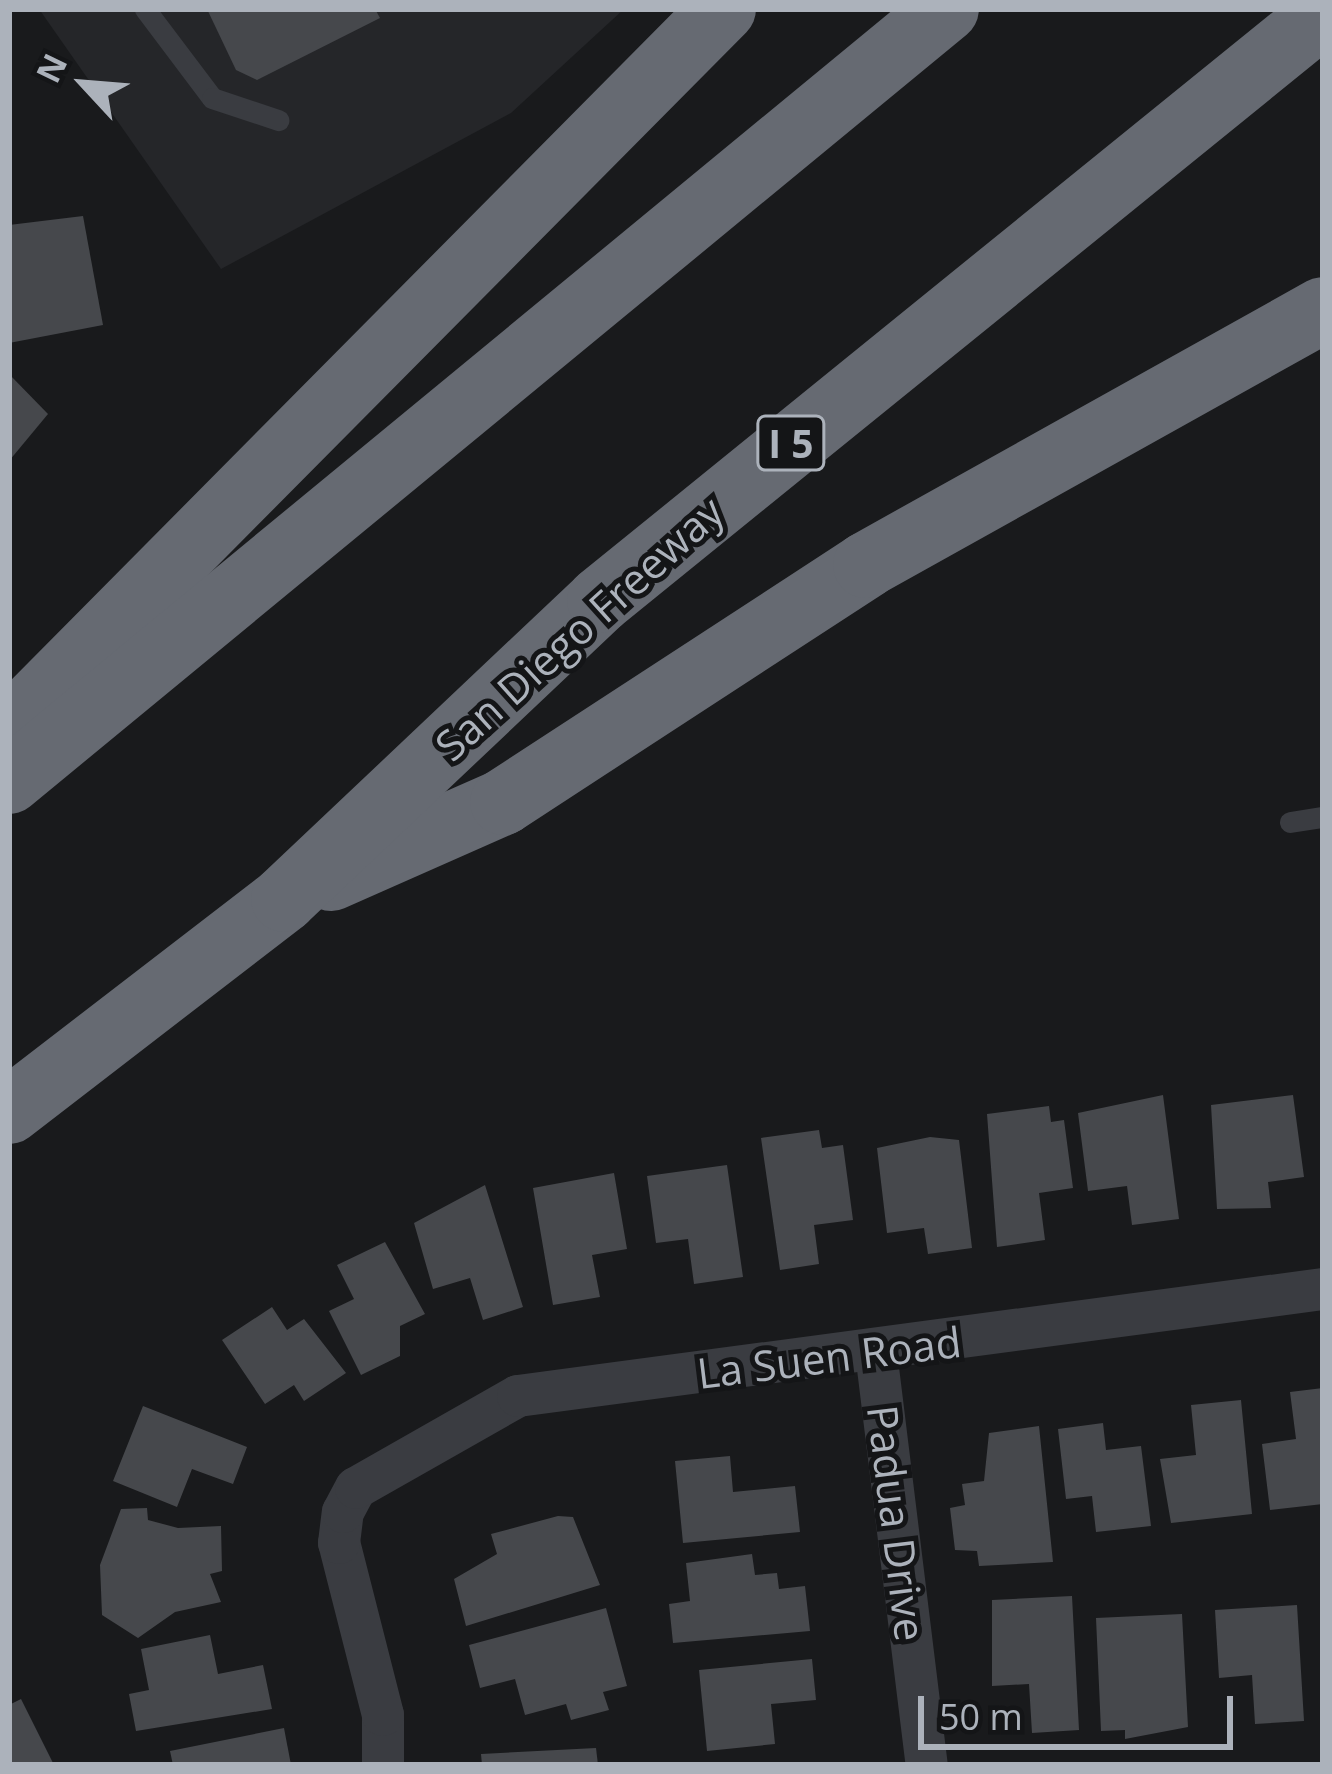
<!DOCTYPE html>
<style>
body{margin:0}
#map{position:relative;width:1332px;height:1774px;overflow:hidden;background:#191a1c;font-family:"Open Sans",sans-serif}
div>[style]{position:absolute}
.built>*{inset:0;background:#252629}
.building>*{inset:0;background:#46484c}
.lane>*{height:21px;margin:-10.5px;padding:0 10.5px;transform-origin:10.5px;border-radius:10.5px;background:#3a3c41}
.street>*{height:42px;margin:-21px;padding:0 21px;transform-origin:21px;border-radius:21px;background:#3a3c41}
.highway>*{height:66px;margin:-33px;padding:0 33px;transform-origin:33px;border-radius:33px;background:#666a72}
span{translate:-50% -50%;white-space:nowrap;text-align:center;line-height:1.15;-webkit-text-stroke:10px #141517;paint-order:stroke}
.shield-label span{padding:3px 9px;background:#141517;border:3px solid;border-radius:9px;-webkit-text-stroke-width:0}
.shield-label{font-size:39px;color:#acb2bb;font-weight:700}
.street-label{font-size:42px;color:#acb2bb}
.frame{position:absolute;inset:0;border:12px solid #acb2bb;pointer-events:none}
.north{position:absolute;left:24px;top:24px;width:120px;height:120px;-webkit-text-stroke:9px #141517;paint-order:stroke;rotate:296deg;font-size:33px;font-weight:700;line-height:48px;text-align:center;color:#acb2bb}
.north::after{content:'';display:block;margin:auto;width:42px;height:54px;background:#acb2bb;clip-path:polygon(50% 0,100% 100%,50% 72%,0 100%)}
.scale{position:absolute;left:918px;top:1696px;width:315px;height:54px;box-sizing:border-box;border:6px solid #acb2bb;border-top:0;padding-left:15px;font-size:36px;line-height:42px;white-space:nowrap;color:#acb2bb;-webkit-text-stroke:9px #141517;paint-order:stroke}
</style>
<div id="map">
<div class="built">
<div style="clip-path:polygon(39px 9px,624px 9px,511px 113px,221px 269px)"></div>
</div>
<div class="building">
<div style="clip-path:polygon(207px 9px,375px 9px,380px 18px,257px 80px,236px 70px)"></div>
<div style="clip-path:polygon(83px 216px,103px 325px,9px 343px,9px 225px)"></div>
<div style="clip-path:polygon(9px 374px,48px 414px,9px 461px)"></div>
<div style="clip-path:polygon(1163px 1095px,1179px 1219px,1132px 1225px,1127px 1186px,1088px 1191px,1078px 1113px)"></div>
<div style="clip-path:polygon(1293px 1095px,1304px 1177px,1268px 1182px,1271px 1208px,1217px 1209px,1211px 1105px)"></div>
<div style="clip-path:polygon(1049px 1106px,1051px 1122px,1064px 1120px,1073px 1188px,1039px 1193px,1045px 1240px,997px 1247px,987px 1114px)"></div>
<div style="clip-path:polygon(819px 1130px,822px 1148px,843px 1145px,853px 1220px,814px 1225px,819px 1264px,780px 1270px,761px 1138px)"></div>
<div style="clip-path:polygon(930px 1137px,959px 1140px,972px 1248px,928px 1254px,924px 1228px,887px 1233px,877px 1148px)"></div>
<div style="clip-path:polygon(727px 1165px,743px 1277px,694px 1284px,688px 1239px,656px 1243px,647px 1176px)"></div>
<div style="clip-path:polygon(614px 1173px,627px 1249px,592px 1255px,600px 1297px,553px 1305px,533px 1188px)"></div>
<div style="clip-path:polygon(485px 1185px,523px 1307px,483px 1320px,470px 1278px,433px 1289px,414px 1223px)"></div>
<div style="clip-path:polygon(385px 1242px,425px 1314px,400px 1326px,400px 1356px,361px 1375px,329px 1311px,354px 1299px,337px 1265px)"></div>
<div style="clip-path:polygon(272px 1307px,287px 1330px,304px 1319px,346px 1373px,304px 1401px,294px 1385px,265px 1404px,222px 1340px)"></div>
<div style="clip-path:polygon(1323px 1388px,1323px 1504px,1270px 1510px,1262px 1444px,1296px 1439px,1290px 1392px)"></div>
<div style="clip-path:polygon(1241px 1400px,1252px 1514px,1171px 1523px,1160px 1459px,1196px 1455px,1191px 1405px)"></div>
<div style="clip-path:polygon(143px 1406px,247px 1447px,233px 1484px,192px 1469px,177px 1507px,113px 1481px)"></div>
<div style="clip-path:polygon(1103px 1423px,1106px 1450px,1141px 1446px,1151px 1526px,1096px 1532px,1092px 1496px,1066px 1499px,1058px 1429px)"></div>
<div style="clip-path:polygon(1039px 1426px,1053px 1562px,979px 1566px,977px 1551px,955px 1550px,950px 1508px,965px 1505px,962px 1484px,984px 1481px,989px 1433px)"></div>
<div style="clip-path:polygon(730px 1456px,733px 1492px,795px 1486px,800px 1532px,683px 1543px,675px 1461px)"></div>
<div style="clip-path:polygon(147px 1508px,148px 1520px,178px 1528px,221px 1526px,222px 1571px,210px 1574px,221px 1602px,175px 1612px,138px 1638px,102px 1615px,100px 1565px,121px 1509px)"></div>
<div style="clip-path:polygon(558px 1516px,573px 1517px,600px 1585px,466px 1626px,454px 1579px,497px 1554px,491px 1534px)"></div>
<div style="clip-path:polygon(752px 1554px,755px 1575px,777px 1573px,779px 1589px,805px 1586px,810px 1631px,673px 1643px,669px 1604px,690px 1601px,686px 1563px)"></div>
<div style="clip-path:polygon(1072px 1596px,1079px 1730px,1032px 1733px,1029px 1684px,992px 1686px,992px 1600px)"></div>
<div style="clip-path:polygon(1297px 1605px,1304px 1721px,1255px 1724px,1252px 1675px,1219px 1678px,1215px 1610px)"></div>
<div style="clip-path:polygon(606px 1608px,627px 1686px,603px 1692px,609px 1710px,571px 1720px,566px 1704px,525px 1715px,515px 1679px,480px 1688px,469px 1645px)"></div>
<div style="clip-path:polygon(1182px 1614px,1188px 1727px,1125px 1739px,1125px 1730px,1101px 1731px,1096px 1618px)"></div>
<div style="clip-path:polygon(210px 1635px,218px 1674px,263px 1665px,272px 1709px,136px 1731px,129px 1694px,149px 1690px,141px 1649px)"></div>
<div style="clip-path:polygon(812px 1659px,816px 1700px,771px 1704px,775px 1744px,707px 1751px,699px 1670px)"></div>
<div style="clip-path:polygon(21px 1699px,54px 1765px,9px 1765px,9px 1705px)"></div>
<div style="clip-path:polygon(284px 1728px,291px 1765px,173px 1765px,170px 1751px)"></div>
<div style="clip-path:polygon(596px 1748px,598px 1765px,482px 1765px,481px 1754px)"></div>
</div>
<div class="lane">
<div style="left:145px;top:9px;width:111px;rotate:53deg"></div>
<div style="left:212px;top:98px;width:70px;rotate:18.4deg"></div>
<div style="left:1290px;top:822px;width:33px;rotate:-9deg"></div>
</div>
<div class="street">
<div style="left:876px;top:1352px;width:416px;rotate:83deg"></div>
<div style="left:383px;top:1765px;width:50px;rotate:-90deg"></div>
<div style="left:383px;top:1715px;width:178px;rotate:-104.3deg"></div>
<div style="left:339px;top:1543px;width:31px;rotate:-83deg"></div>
<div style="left:343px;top:1512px;width:27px;rotate:-62deg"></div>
<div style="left:356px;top:1488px;width:186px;rotate:-29.6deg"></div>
<div style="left:518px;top:1396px;width:812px;rotate:-7.57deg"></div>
</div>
<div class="highway">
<div style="left:9px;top:729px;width:1014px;rotate:-45.24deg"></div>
<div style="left:9px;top:781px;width:1214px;rotate:-39.49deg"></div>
<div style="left:331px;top:878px;width:188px;rotate:-23.8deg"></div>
<div style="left:503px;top:802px;width:434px;rotate:-33.1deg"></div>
<div style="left:866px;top:565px;width:523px;rotate:-29.16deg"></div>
<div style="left:9px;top:1111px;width:347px;rotate:-37.6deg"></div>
<div style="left:284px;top:899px;width:435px;rotate:-43.4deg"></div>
<div style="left:600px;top:600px;width:931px;rotate:-39.03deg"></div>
</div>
<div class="shield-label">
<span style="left:791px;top:443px">I 5</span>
</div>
<div class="street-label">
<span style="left:579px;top:628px;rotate:-42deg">San Diego Freeway</span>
<span style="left:829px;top:1357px;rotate:-7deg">La Suen Road</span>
<span style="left:897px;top:1523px;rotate:83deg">Padua Drive</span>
</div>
<div class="frame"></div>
<div class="north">N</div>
<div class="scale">50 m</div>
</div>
